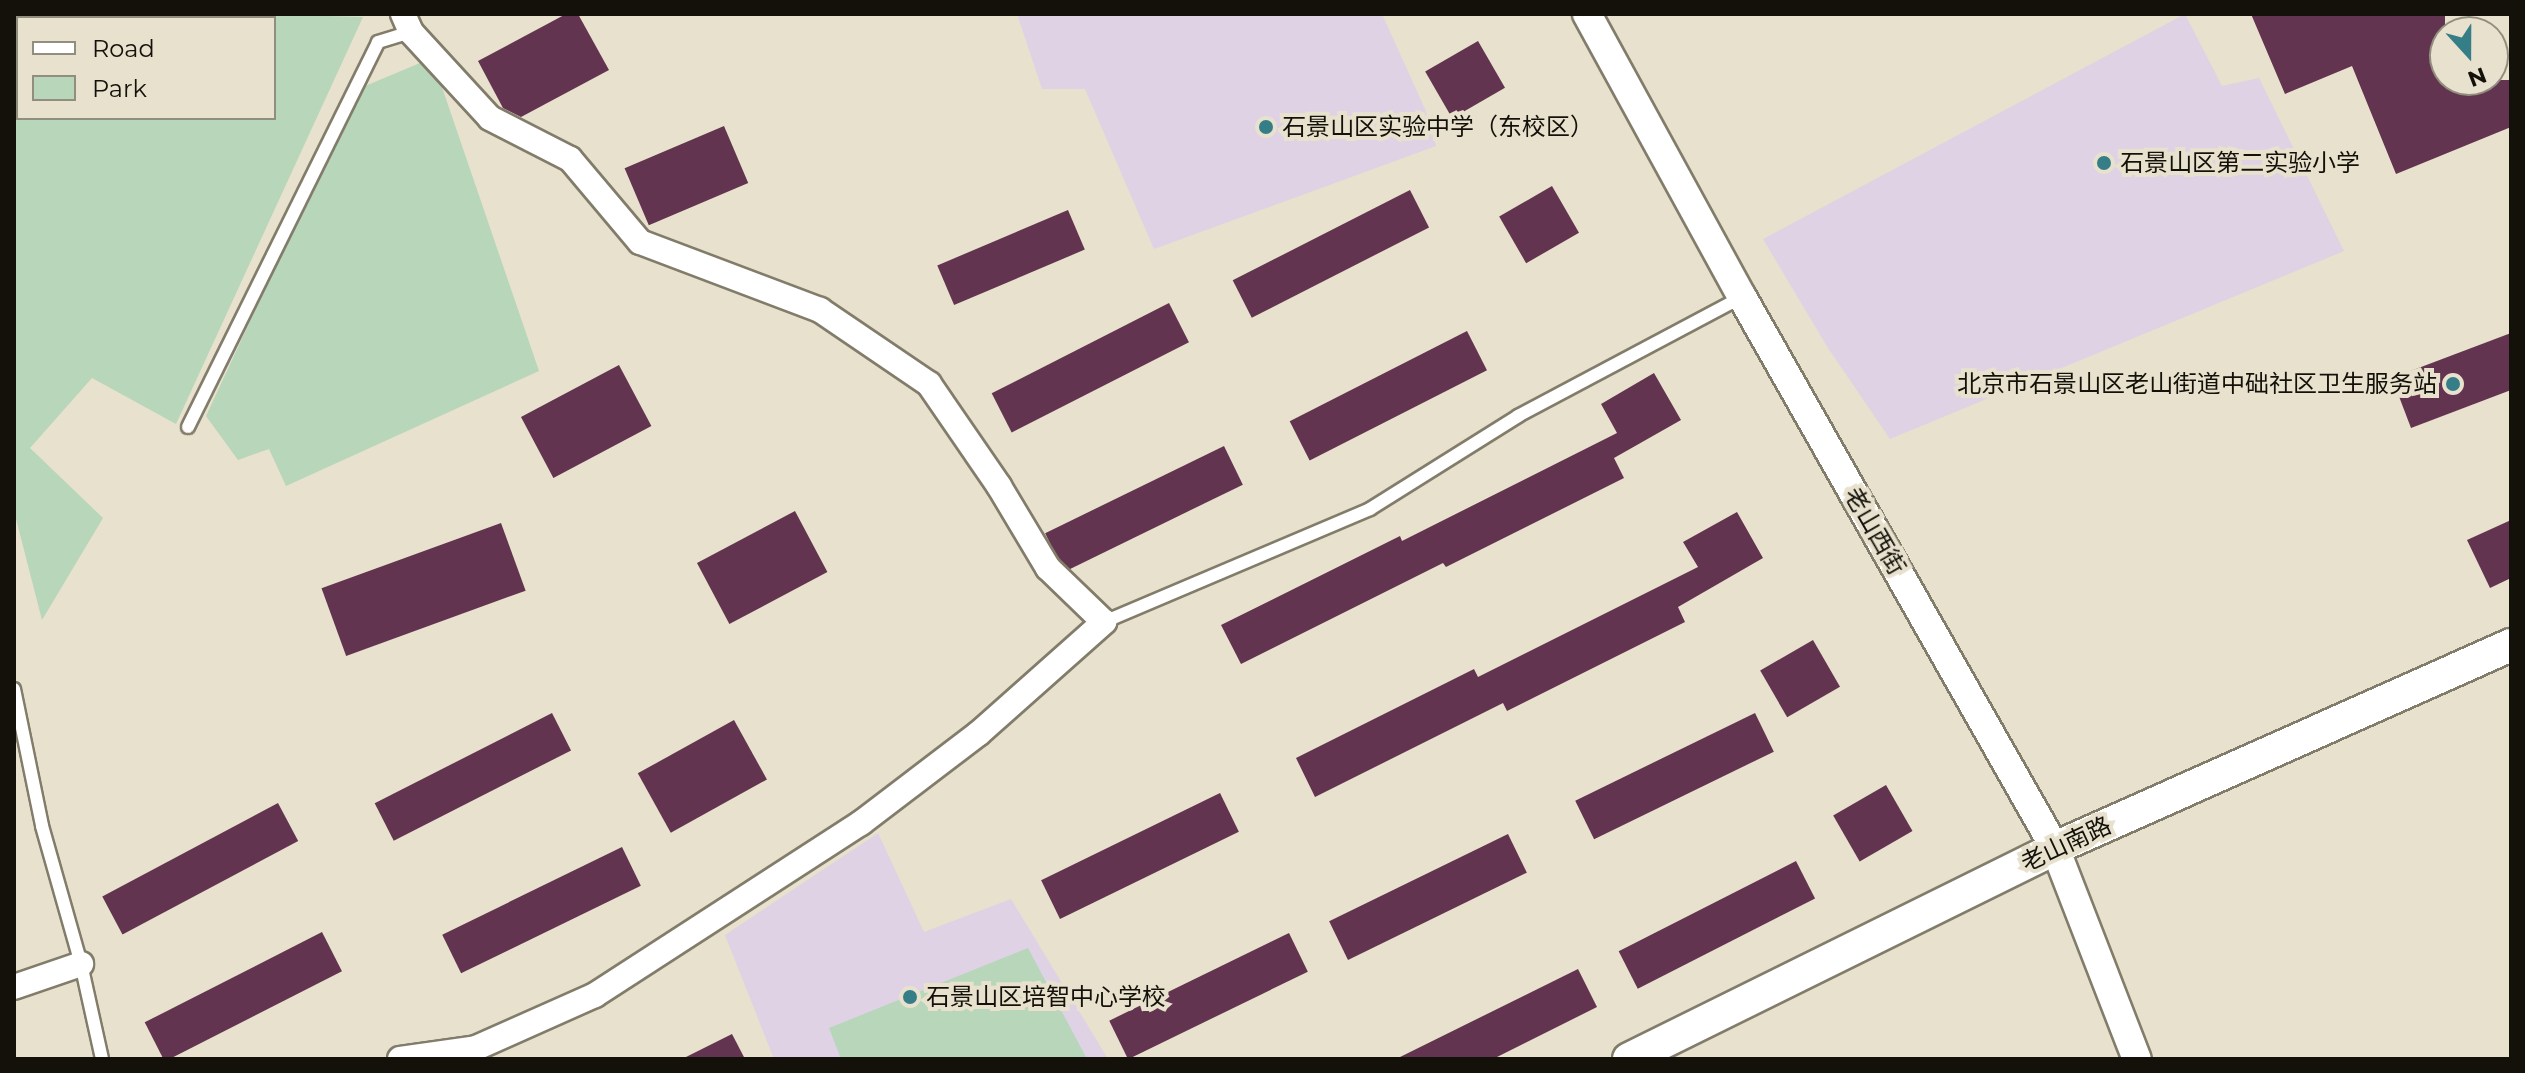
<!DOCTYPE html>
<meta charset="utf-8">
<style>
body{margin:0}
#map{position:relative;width:2525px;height:1073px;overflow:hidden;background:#e7e1cd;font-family:Montserrat,"Noto Sans SC",sans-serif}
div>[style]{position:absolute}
.education>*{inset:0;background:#dfd2e5}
.green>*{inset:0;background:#b7d6ba}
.building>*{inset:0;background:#63344f;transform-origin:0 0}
.path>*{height:5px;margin-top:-2.5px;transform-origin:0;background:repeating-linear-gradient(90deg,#777366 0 8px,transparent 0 12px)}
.roads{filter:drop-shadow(2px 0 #827c6a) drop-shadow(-2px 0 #827c6a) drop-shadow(0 2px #827c6a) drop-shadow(0 -2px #827c6a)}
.service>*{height:12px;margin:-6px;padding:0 6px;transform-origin:6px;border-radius:6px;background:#fff}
.minor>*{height:24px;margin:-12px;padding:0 12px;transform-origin:12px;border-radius:12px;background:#fff}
.tertiary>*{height:28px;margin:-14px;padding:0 14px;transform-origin:14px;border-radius:14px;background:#fff}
.secondary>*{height:32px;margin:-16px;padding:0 16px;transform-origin:16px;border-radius:16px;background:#fff}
.trunk>*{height:38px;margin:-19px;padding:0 19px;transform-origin:19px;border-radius:19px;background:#f6c6c6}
.dots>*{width:22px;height:22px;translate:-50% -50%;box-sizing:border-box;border:4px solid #e7e1cd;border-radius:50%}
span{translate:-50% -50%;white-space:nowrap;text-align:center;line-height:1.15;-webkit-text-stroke:8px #e7e1cd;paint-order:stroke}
.poi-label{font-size:24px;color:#13110a}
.left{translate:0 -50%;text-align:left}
.right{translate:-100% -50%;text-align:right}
.street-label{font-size:24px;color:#13110a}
.frame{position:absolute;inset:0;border:16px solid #13110a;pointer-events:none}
.legend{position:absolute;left:16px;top:16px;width:260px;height:104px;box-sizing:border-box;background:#e7e1cd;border:2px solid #928e7f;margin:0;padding:10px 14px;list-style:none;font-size:24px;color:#13110a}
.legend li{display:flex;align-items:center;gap:16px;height:40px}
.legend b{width:40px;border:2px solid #928e7f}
.north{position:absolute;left:2429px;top:16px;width:80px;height:80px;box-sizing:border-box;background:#e7e1cd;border:2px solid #928e7f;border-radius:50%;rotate:159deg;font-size:22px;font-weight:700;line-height:32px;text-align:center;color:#13110a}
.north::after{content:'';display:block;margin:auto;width:28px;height:36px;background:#367e87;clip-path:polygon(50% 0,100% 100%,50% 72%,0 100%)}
</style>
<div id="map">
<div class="education">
<div style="clip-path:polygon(1017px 14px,1382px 14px,1425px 109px,1436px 146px,1154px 249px,1085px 89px,1042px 89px)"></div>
<div style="clip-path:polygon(2185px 14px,2222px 86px,2259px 78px,2344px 251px,1890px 439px,1828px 348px,1763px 239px)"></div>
<div style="clip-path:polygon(878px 833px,924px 932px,1011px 899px,1108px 1059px,774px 1059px,725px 935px)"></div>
</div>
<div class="green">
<div style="clip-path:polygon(253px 14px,363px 17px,176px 424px,92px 378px,30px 448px,103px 518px,42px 620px,14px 511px,14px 106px,18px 104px,18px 118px,274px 118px,274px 18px,243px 18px)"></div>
<div style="clip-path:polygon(432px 58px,539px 371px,286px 486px,269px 449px,238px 460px,206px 416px,358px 89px)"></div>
<div style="clip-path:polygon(1028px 948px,1087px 1059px,841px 1059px,829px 1028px)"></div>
</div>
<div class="building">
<div style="clip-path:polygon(566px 14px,578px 14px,609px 70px,521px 117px,503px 108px,478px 61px)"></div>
<div style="clip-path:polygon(2251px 14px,2445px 14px,2445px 80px,2511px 80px,2511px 127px,2396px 174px,2352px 66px,2285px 94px)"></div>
<div style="left:1478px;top:41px;width:54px;height:61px;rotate:60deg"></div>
<div style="left:724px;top:126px;width:62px;height:108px;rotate:67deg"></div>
<div style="left:1552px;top:186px;width:54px;height:61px;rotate:60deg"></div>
<div style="left:1410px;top:190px;width:42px;height:199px;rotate:63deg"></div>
<div style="left:1068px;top:210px;width:43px;height:142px;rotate:67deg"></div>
<div style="left:1169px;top:303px;width:44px;height:199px;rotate:63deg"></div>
<div style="left:1467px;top:331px;width:44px;height:199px;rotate:63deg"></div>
<div style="clip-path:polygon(2511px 333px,2511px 390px,2411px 428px,2392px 378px)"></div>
<div style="left:619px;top:365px;width:69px;height:111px;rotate:62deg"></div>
<div style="clip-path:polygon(1654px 373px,1681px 420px,1614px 458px,1624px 478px,1446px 567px,1443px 563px,1241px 664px,1221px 625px,1400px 536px,1402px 541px,1617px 433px,1601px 404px)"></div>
<div style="left:1224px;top:446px;width:43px;height:199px;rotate:64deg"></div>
<div style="left:795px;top:511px;width:69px;height:111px;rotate:62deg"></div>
<div style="clip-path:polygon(1737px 512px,1763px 558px,1678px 607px,1685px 622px,1507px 711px,1503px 703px,1315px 797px,1296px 758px,1474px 669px,1478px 677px,1698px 567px,1683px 542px)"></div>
<div style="clip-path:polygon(2511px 520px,2511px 578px,2490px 588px,2467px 540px)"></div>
<div style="left:501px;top:523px;width:72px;height:191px;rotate:70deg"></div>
<div style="left:1813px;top:640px;width:54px;height:61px;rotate:60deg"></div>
<div style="left:552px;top:713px;width:42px;height:199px;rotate:63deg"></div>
<div style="left:1755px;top:713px;width:43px;height:200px;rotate:64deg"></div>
<div style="left:734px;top:720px;width:68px;height:110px;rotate:61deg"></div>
<div style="left:1886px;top:785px;width:53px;height:61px;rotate:60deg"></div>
<div style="left:1220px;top:793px;width:43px;height:199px;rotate:64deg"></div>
<div style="left:278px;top:803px;width:43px;height:199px;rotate:62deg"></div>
<div style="left:1508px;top:834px;width:43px;height:199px;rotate:64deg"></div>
<div style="left:622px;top:847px;width:43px;height:200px;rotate:64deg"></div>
<div style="left:1796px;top:861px;width:42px;height:199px;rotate:63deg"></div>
<div style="left:322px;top:932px;width:44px;height:199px;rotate:63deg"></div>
<div style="left:1289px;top:933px;width:43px;height:200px;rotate:64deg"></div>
<div style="clip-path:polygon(1578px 969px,1597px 1007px,1493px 1059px,1396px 1059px)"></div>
<div style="clip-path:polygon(732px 1034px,745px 1059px,682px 1059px)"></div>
</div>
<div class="path">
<div style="left:207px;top:18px;width:11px;rotate:-22deg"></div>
<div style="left:14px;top:93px;width:4px;rotate:-14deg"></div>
</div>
<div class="roads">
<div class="service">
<div style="left:188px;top:427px;width:429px;rotate:-63.7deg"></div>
<div style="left:378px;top:42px;width:34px;rotate:-17deg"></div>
<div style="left:1104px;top:622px;width:289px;rotate:-23deg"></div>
<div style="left:1370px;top:509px;width:175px;rotate:-32.1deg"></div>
<div style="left:1518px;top:416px;width:254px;rotate:-28deg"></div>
<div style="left:14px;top:689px;width:140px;rotate:78.4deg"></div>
<div style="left:42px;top:826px;width:143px;rotate:74.2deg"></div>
<div style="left:81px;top:964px;width:97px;rotate:77.5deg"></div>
</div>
<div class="minor">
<div style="left:14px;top:987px;width:71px;rotate:-18.9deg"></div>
<div style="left:400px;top:1059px;width:77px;rotate:-8.2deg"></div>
<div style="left:476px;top:1048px;width:130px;rotate:-24deg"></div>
<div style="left:595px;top:995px;width:317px;rotate:-32.9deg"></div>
<div style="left:861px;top:823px;width:147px;rotate:-37.3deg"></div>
<div style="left:978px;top:734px;width:169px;rotate:-41.6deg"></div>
<div style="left:1104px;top:622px;width:78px;rotate:-136deg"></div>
<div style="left:1048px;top:568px;width:96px;rotate:-120.9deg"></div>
<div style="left:999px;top:486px;width:124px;rotate:-124.5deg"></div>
<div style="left:929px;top:384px;width:132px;rotate:-145.8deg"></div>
<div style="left:820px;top:310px;width:192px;rotate:-159.3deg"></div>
<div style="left:640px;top:242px;width:109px;rotate:-130.1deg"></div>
<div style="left:570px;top:159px;width:90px;rotate:-152.9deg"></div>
<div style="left:490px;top:118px;width:117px;rotate:-132.6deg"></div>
<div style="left:411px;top:32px;width:20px;rotate:-114deg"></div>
</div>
<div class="tertiary">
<div style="left:1587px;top:14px;width:323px;rotate:61.3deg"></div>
<div style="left:1742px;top:297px;width:634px;rotate:60.4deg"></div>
<div style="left:2055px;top:848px;width:226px;rotate:68.8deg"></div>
</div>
<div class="secondary">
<div style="left:1629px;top:1059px;width:475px;rotate:-26.3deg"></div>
<div style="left:2055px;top:848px;width:499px;rotate:-24deg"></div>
</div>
<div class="trunk">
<div style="left:95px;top:18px;width:11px;rotate:-22deg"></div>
<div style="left:14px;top:49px;width:4px;rotate:-27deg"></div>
</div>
</div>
<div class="dots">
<div style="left:1266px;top:127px;background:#367e87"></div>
<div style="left:2104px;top:163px;background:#367e87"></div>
<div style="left:2453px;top:384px;background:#367e87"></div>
<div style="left:910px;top:997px;background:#367e87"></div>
</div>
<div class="poi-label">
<span class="left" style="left:1282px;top:127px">石景山区实验中学（东校区）</span>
<span class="left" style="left:2120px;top:163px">石景山区第二实验小学</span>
<span class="right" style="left:2437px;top:384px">北京市石景山区老山街道中础社区卫生服务站</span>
<span class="left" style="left:926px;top:997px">石景山区培智中心学校</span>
</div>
<div class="street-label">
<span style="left:1875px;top:531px;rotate:60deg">老山西街</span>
<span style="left:2066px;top:844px;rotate:-25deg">老山南路</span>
</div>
<div class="frame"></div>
<ul class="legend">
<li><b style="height:10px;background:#fff"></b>Road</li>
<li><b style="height:22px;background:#b7d6ba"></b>Park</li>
</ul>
<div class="north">N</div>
</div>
